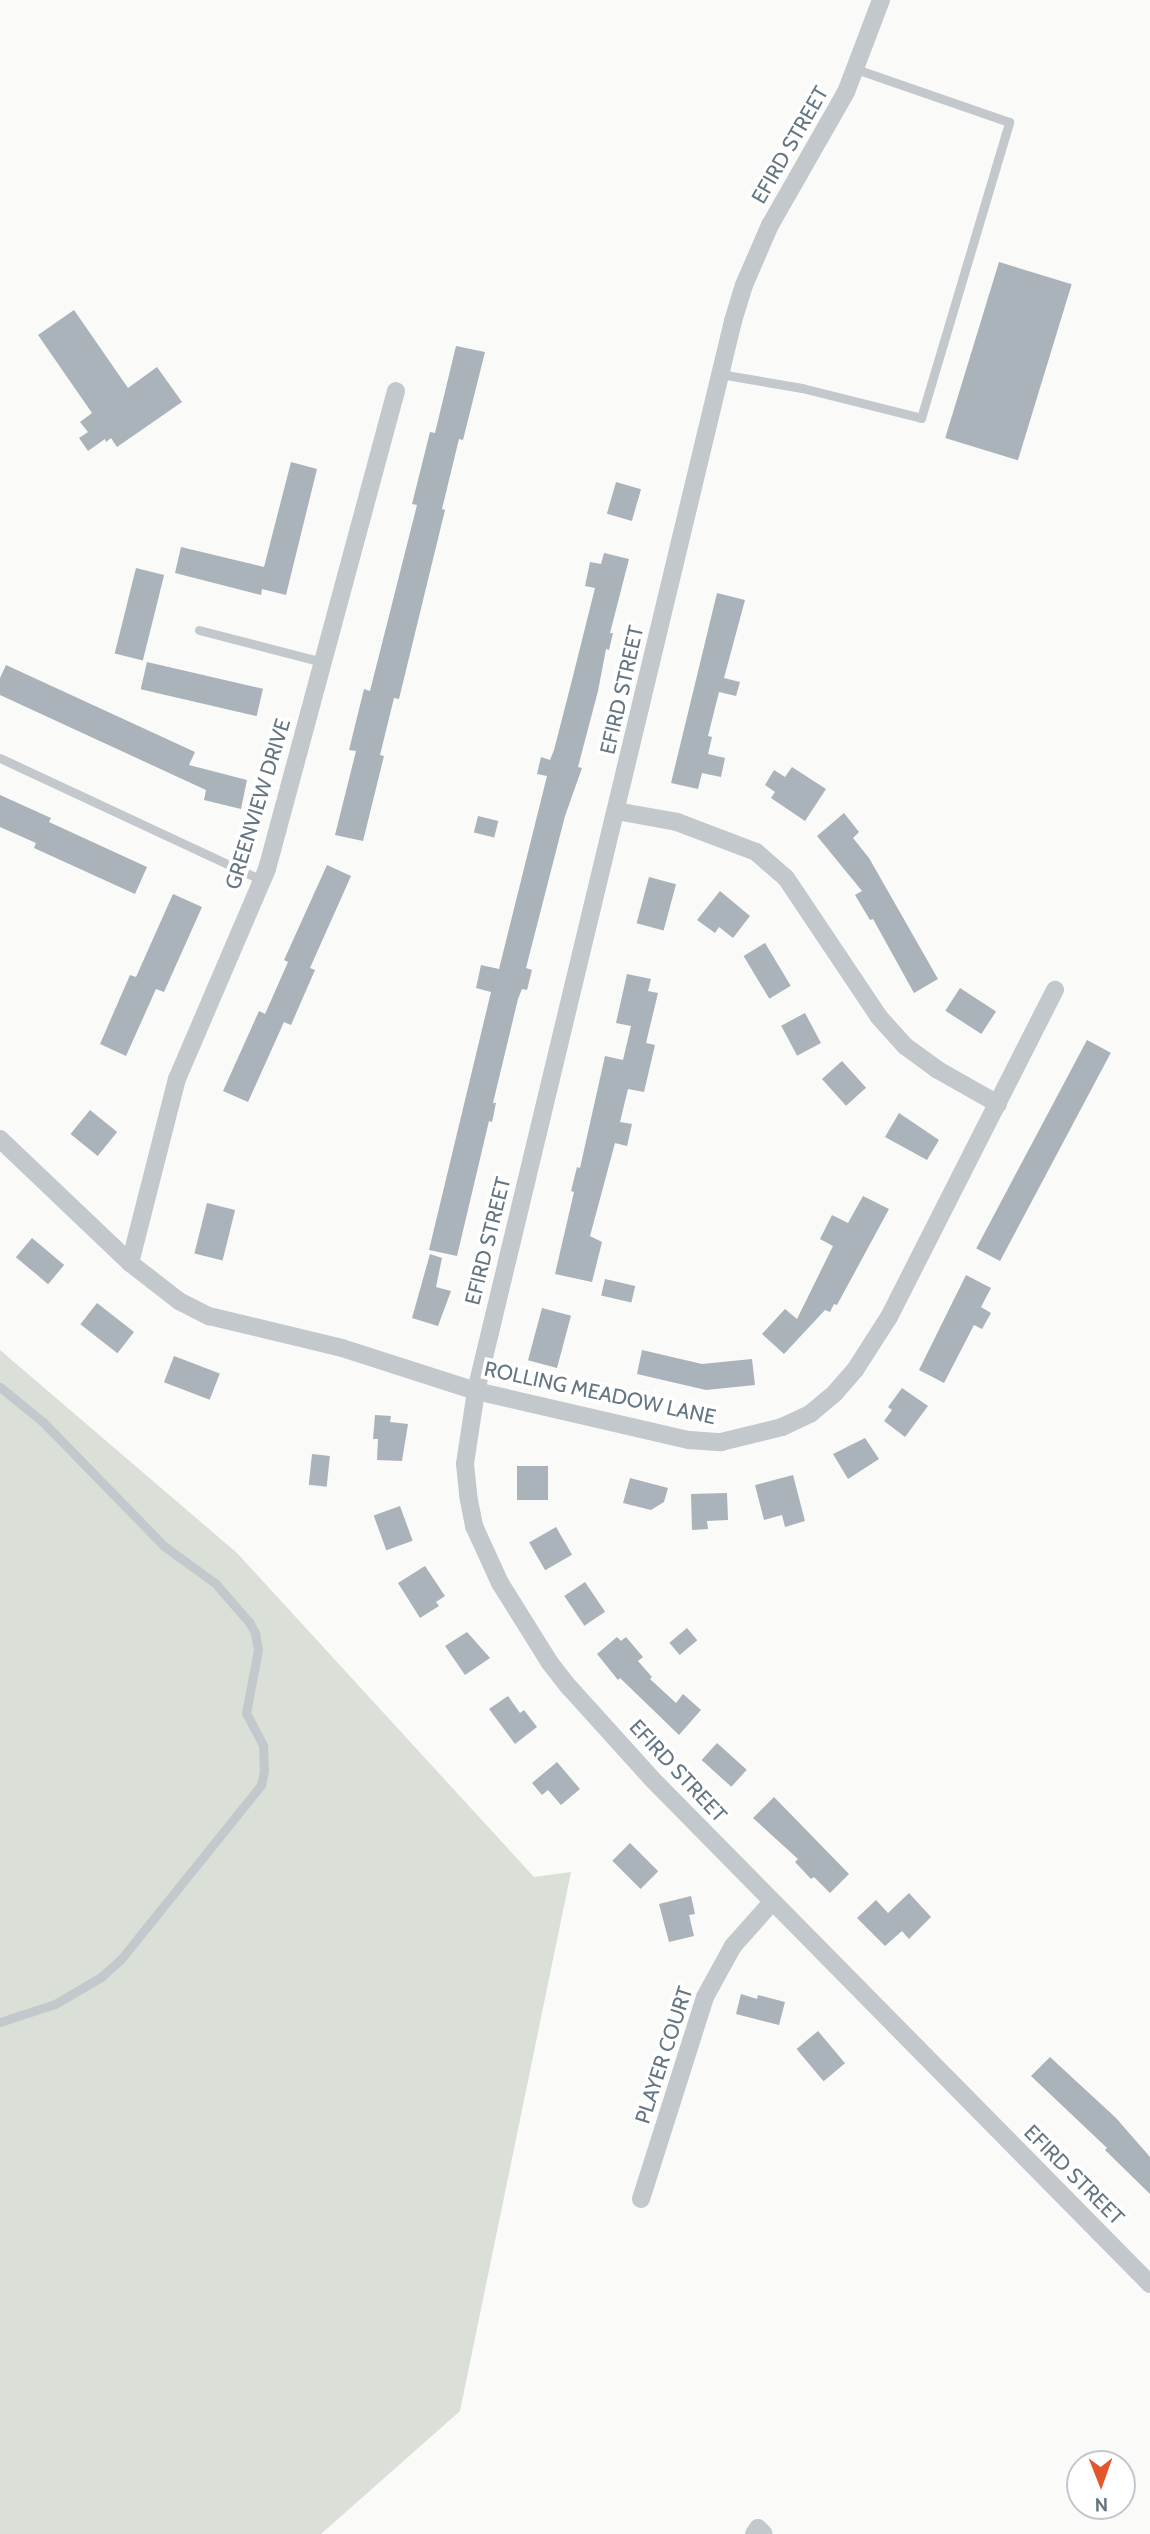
<!DOCTYPE html>
<style>
body{margin:0}
#map{position:relative;width:1150px;height:2534px;overflow:hidden;background:#fafaf8;font-family:Cabin,sans-serif}
div>[style]{position:absolute}
.green>*{inset:0;background:#dadfd7}
.building>*{inset:0;background:#aab3b9;transform-origin:0 0}
.lane>*{height:9px;margin:-4.5px;padding:0 4.5px;transform-origin:4.5px;border-radius:4.5px;background:#c3c8cc}
.street>*{height:18px;margin:-9px;padding:0 9px;transform-origin:9px;border-radius:9px;background:#c3c8cc}
span{translate:-50% -50%;white-space:nowrap;text-align:center;line-height:1.15;-webkit-text-stroke:7px #fff;paint-order:stroke}
.street-label{font-size:21px;color:#657683}
.north{position:absolute;left:1066px;top:2450px;width:70px;height:70px;box-sizing:border-box;background:#fff;border:2px solid #c1c8cd;border-radius:50%;rotate:179deg;font-size:19px;font-weight:700;line-height:28px;text-align:center;color:#657683}
.north::after{content:'';display:block;margin:auto;width:24px;height:32px;background:#e4572e;clip-path:polygon(50% 0,100% 100%,50% 72%,0 100%)}
</style>
<div id="map">
<div class="green">
<div style="clip-path:polygon(0 1350px,237px 1553px,534px 1877px,571px 1872px,460px 2411px,321px 2534px,0 2534px)"></div>
</div>
<div class="building">
<div style="left:999px;top:262px;width:76px;height:184px;rotate:17deg"></div>
<div style="clip-path:polygon(74px 310px,128px 388px,157px 367px,182px 402px,117px 447px,111px 438px,106px 442px,105px 439px,88px 451px,79px 438px,88px 432px,80px 422px,92px 413px,38px 335px)"></div>
<div style="clip-path:polygon(456px 346px,485px 352px,463px 440px,459px 439px,442px 509px,445px 510px,399px 699px,394px 698px,380px 755px,384px 756px,363px 841px,335px 835px,356px 751px,349px 750px,364px 689px,370px 691px,417px 505px,412px 504px,430px 432px,435px 433px)"></div>
<div style="clip-path:polygon(291px 462px,317px 469px,286px 595px,262px 589px,261px 595px,175px 573px,181px 547px,264px 567px)"></div>
<div style="left:616px;top:482px;width:26px;height:33px;rotate:16deg"></div>
<div style="clip-path:polygon(604px 553px,629px 559px,610px 633px,613px 633px,609px 650px,606px 649px,598px 691px,578px 767px,582px 768px,565px 816px,526px 968px,532px 970px,527px 990px,522px 989px,518px 999px,493px 1103px,496px 1103px,492px 1122px,489px 1121px,457px 1256px,429px 1250px,491px 992px,476px 988px,481px 965px,499px 969px,547px 776px,537px 774px,541px 757px,550px 760px,554px 750px,571px 684px,595px 588px,585px 586px,590px 562px,601px 564px)"></div>
<div style="left:136px;top:568px;width:29px;height:88px;rotate:14deg"></div>
<div style="clip-path:polygon(717px 593px,745px 600px,724px 678px,740px 682px,736px 696px,719px 692px,708px 736px,712px 737px,708px 754px,725px 758px,721px 777px,702px 773px,698px 789px,671px 783px)"></div>
<div style="left:147px;top:662px;width:119px;height:28px;rotate:13deg"></div>
<div style="clip-path:polygon(6px 665px,195px 752px,189px 765px,247px 780px,241px 809px,204px 800px,206px 790px,0 695px,0 678px)"></div>
<div style="clip-path:polygon(792px 767px,826px 789px,805px 821px,771px 798px,775px 792px,765px 785px,774px 770px,785px 777px)"></div>
<div style="clip-path:polygon(0 795px,51px 818px,49px 822px,147px 867px,135px 894px,34px 848px,36px 843px,0 827px)"></div>
<div style="clip-path:polygon(844px 813px,859px 832px,853px 838px,869px 858px,938px 979px,914px 993px,873px 919px,870px 920px,855px 895px,862px 891px,817px 836px)"></div>
<div style="left:478px;top:816px;width:21px;height:17px;rotate:14deg"></div>
<div style="clip-path:polygon(327px 865px,351px 876px,310px 968px,315px 970px,291px 1025px,284px 1022px,248px 1102px,223px 1091px,259px 1011px,265px 1014px,288px 962px,284px 960px)"></div>
<div style="left:649px;top:877px;width:28px;height:48px;rotate:15deg"></div>
<div style="clip-path:polygon(720px 891px,750px 916px,733px 938px,719px 927px,715px 933px,697px 920px)"></div>
<div style="clip-path:polygon(173px 894px,202px 907px,164px 992px,156px 989px,126px 1056px,100px 1044px,130px 975px,136px 977px)"></div>
<div style="left:765px;top:943px;width:50px;height:25px;rotate:59deg"></div>
<div style="clip-path:polygon(627px 974px,651px 979px,648px 991px,658px 993px,646px 1043px,655px 1045px,644px 1092px,628px 1089px,620px 1122px,632px 1124px,627px 1146px,615px 1143px,590px 1236px,602px 1242px,592px 1282px,555px 1274px,574px 1192px,571px 1191px,577px 1167px,580px 1168px,605px 1056px,623px 1060px,631px 1026px,616px 1023px)"></div>
<div style="left:960px;top:988px;width:43px;height:27px;rotate:33deg"></div>
<div style="left:805px;top:1013px;width:34px;height:27px;rotate:62deg"></div>
<div style="left:1087px;top:1040px;width:27px;height:236px;rotate:28deg"></div>
<div style="left:842px;top:1061px;width:36px;height:27px;rotate:48deg"></div>
<div style="left:90px;top:1110px;width:35px;height:31px;rotate:39deg"></div>
<div style="clip-path:polygon(899px 1113px,939px 1140px,927px 1160px,885px 1137px)"></div>
<div style="clip-path:polygon(863px 1196px,889px 1209px,837px 1305px,834px 1304px,830px 1312px,825px 1310px,784px 1354px,762px 1334px,785px 1309px,797px 1319px,833px 1246px,820px 1239px,832px 1215px,848px 1223px)"></div>
<div style="left:207px;top:1203px;width:29px;height:52px;rotate:14deg"></div>
<div style="left:32px;top:1238px;width:42px;height:25px;rotate:40deg"></div>
<div style="clip-path:polygon(430px 1254px,442px 1258px,436px 1287px,451px 1291px,438px 1326px,412px 1318px)"></div>
<div style="clip-path:polygon(966px 1275px,991px 1288px,981px 1307px,991px 1313px,982px 1329px,974px 1325px,944px 1383px,919px 1370px)"></div>
<div style="left:605px;top:1279px;width:31px;height:17px;rotate:13deg"></div>
<div style="left:97px;top:1303px;width:47px;height:27px;rotate:38deg"></div>
<div style="left:542px;top:1308px;width:30px;height:54px;rotate:15deg"></div>
<div style="clip-path:polygon(642px 1350px,702px 1364px,752px 1359px,755px 1385px,706px 1390px,637px 1374px)"></div>
<div style="left:174px;top:1356px;width:49px;height:28px;rotate:21deg"></div>
<div style="clip-path:polygon(902px 1388px,928px 1406px,905px 1437px,884px 1421px,892px 1410px,888px 1407px)"></div>
<div style="clip-path:polygon(375px 1415px,391px 1416px,390px 1422px,408px 1424px,402px 1461px,377px 1460px,378px 1439px,373px 1439px)"></div>
<div style="clip-path:polygon(865px 1438px,879px 1459px,848px 1479px,833px 1454px)"></div>
<div style="left:312px;top:1454px;width:18px;height:31px;rotate:6deg"></div>
<div style="left:517px;top:1466px;width:31px;height:34px"></div>
<div style="clip-path:polygon(793px 1475px,805px 1521px,785px 1527px,782px 1515px,764px 1520px,755px 1485px)"></div>
<div style="clip-path:polygon(630px 1478px,668px 1488px,664px 1502px,651px 1510px,623px 1503px)"></div>
<div style="clip-path:polygon(727px 1493px,728px 1520px,707px 1521px,708px 1529px,692px 1530px,691px 1494px)"></div>
<div style="left:400px;top:1506px;width:37px;height:28px;rotate:70deg"></div>
<div style="left:556px;top:1527px;width:32px;height:31px;rotate:60deg"></div>
<div style="clip-path:polygon(425px 1566px,445px 1596px,436px 1602px,439px 1606px,420px 1618px,398px 1583px)"></div>
<div style="left:585px;top:1582px;width:36px;height:25px;rotate:56deg"></div>
<div style="left:687px;top:1628px;width:16px;height:23px;rotate:50deg"></div>
<div style="clip-path:polygon(467px 1632px,490px 1658px,465px 1675px,445px 1646px)"></div>
<div style="clip-path:polygon(617px 1637px,621px 1641px,626px 1637px,643px 1657px,638px 1661px,652px 1677px,650px 1679px,676px 1703px,683px 1694px,701px 1710px,679px 1735px,620px 1678px,618px 1680px,597px 1654px)"></div>
<div style="clip-path:polygon(508px 1696px,520px 1713px,524px 1710px,537px 1727px,515px 1744px,489px 1709px)"></div>
<div style="left:717px;top:1743px;width:40px;height:23px;rotate:42deg"></div>
<div style="clip-path:polygon(557px 1762px,580px 1789px,561px 1805px,548px 1790px,542px 1795px,532px 1783px)"></div>
<div style="clip-path:polygon(774px 1797px,849px 1874px,830px 1893px,814px 1877px,811px 1879px,795px 1862px,798px 1859px,753px 1818px)"></div>
<div style="left:630px;top:1843px;width:40px;height:25px;rotate:45deg"></div>
<div style="clip-path:polygon(909px 1893px,931px 1917px,909px 1939px,902px 1931px,885px 1946px,857px 1918px,876px 1900px,888px 1913px)"></div>
<div style="clip-path:polygon(691px 1896px,695px 1914px,689px 1915px,694px 1936px,669px 1942px,659px 1904px)"></div>
<div style="clip-path:polygon(741px 1994px,757px 1999px,758px 1995px,785px 2002px,779px 2025px,736px 2014px)"></div>
<div style="left:818px;top:2031px;width:42px;height:28px;rotate:50deg"></div>
<div style="clip-path:polygon(1050px 2057px,1116px 2118px,1150px 2157px,1150px 2194px,1105px 2150px,1107px 2148px,1031px 2076px)"></div>
</div>
<div class="lane">
<div style="left:720px;top:374px;width:83px;rotate:9.7deg"></div>
<div style="left:802px;top:388px;width:123px;rotate:14.1deg"></div>
<div style="left:921px;top:418px;width:309px;rotate:-73.4deg"></div>
<div style="left:1009px;top:122px;width:162px;rotate:-160.9deg"></div>
<div style="left:199px;top:630px;width:128px;rotate:14.5deg"></div>
<div style="left:0;top:758px;width:289px;rotate:25deg"></div>
<div style="left:0;top:1387px;width:55px;rotate:39.1deg"></div>
<div style="left:43px;top:1422px;width:173px;rotate:45.7deg"></div>
<div style="left:164px;top:1546px;width:63px;rotate:36deg"></div>
<div style="left:215px;top:1583px;width:52px;rotate:48.9deg"></div>
<div style="left:249px;top:1622px;width:13px;rotate:61deg"></div>
<div style="left:255px;top:1633px;width:17px;rotate:80deg"></div>
<div style="left:258px;top:1650px;width:64px;rotate:100.8deg"></div>
<div style="left:246px;top:1713px;width:36px;rotate:62deg"></div>
<div style="left:263px;top:1745px;width:26px;rotate:88deg"></div>
<div style="left:264px;top:1771px;width:14px;rotate:102deg"></div>
<div style="left:261px;top:1785px;width:223px;rotate:128.8deg"></div>
<div style="left:121px;top:1959px;width:27px;rotate:138deg"></div>
<div style="left:101px;top:1977px;width:53px;rotate:149.6deg"></div>
<div style="left:55px;top:2004px;width:58px;rotate:161.9deg"></div>
</div>
<div class="street">
<div style="left:881px;top:0;width:98px;rotate:110.8deg"></div>
<div style="left:846px;top:92px;width:153px;rotate:119.7deg"></div>
<div style="left:770px;top:225px;width:65px;rotate:113.4deg"></div>
<div style="left:744px;top:285px;width:38px;rotate:107deg"></div>
<div style="left:733px;top:321px;width:1100px;rotate:103.51deg"></div>
<div style="left:476px;top:1391px;width:74px;rotate:98.6deg"></div>
<div style="left:465px;top:1464px;width:31px;rotate:84deg"></div>
<div style="left:468px;top:1495px;width:32px;rotate:79deg"></div>
<div style="left:474px;top:1526px;width:63px;rotate:65.5deg"></div>
<div style="left:500px;top:1583px;width:94px;rotate:58deg"></div>
<div style="left:550px;top:1663px;width:31px;rotate:52deg"></div>
<div style="left:569px;top:1687px;width:125px;rotate:47.9deg"></div>
<div style="left:653px;top:1780px;width:708px;rotate:45.4deg"></div>
<div style="left:616px;top:811px;width:62px;rotate:10.2deg"></div>
<div style="left:677px;top:822px;width:85px;rotate:20.8deg"></div>
<div style="left:756px;top:852px;width:40px;rotate:41deg"></div>
<div style="left:786px;top:878px;width:167px;rotate:56.2deg"></div>
<div style="left:879px;top:1017px;width:39px;rotate:48deg"></div>
<div style="left:905px;top:1046px;width:41px;rotate:36deg"></div>
<div style="left:938px;top:1070px;width:69px;rotate:29.5deg"></div>
<div style="left:0;top:1139px;width:180px;rotate:43.6deg"></div>
<div style="left:130px;top:1263px;width:62px;rotate:37.8deg"></div>
<div style="left:179px;top:1301px;width:34px;rotate:27deg"></div>
<div style="left:209px;top:1316px;width:137px;rotate:13.5deg"></div>
<div style="left:342px;top:1348px;width:141px;rotate:17.8deg"></div>
<div style="left:476px;top:1391px;width:219px;rotate:13deg"></div>
<div style="left:689px;top:1440px;width:32px;rotate:4deg"></div>
<div style="left:721px;top:1442px;width:63px;rotate:-13.8deg"></div>
<div style="left:782px;top:1427px;width:31px;rotate:-25deg"></div>
<div style="left:810px;top:1414px;width:31px;rotate:-40deg"></div>
<div style="left:834px;top:1394px;width:32px;rotate:-49deg"></div>
<div style="left:855px;top:1370px;width:63px;rotate:-57.3deg"></div>
<div style="left:889px;top:1317px;width:367px;rotate:-63.1deg"></div>
<div style="left:130px;top:1263px;width:190px;rotate:-75.7deg"></div>
<div style="left:177px;top:1079px;width:228px;rotate:-66.8deg"></div>
<div style="left:267px;top:869px;width:495px;rotate:-74.9deg"></div>
<div style="left:641px;top:2199px;width:212px;rotate:-72.4deg"></div>
<div style="left:705px;top:1997px;width:58px;rotate:-61.2deg"></div>
<div style="left:733px;top:1946px;width:59px;rotate:-48.4deg"></div>
<div style="left:754px;top:2534px;width:7px;rotate:-56deg"></div>
<div style="left:758px;top:2528px;width:8px;rotate:45deg"></div>
</div>
<div class="street-label">
<span style="left:790px;top:145px;rotate:-60deg">EFIRD STREET</span>
<span style="left:622px;top:690px;rotate:-77deg">EFIRD STREET</span>
<span style="left:258px;top:804px;rotate:-73deg">GREENVIEW DRIVE</span>
<span style="left:488px;top:1241px;rotate:-76deg">EFIRD STREET</span>
<span style="left:600px;top:1393px;rotate:12deg">ROLLING MEADOW LANE</span>
<span style="left:678px;top:1771px;rotate:47deg">EFIRD STREET</span>
<span style="left:664px;top:2055px;rotate:-72deg">PLAYER COURT</span>
<span style="left:1074px;top:2175px;rotate:45deg">EFIRD STREET</span>
</div>
<div class="north">N</div>
</div>
